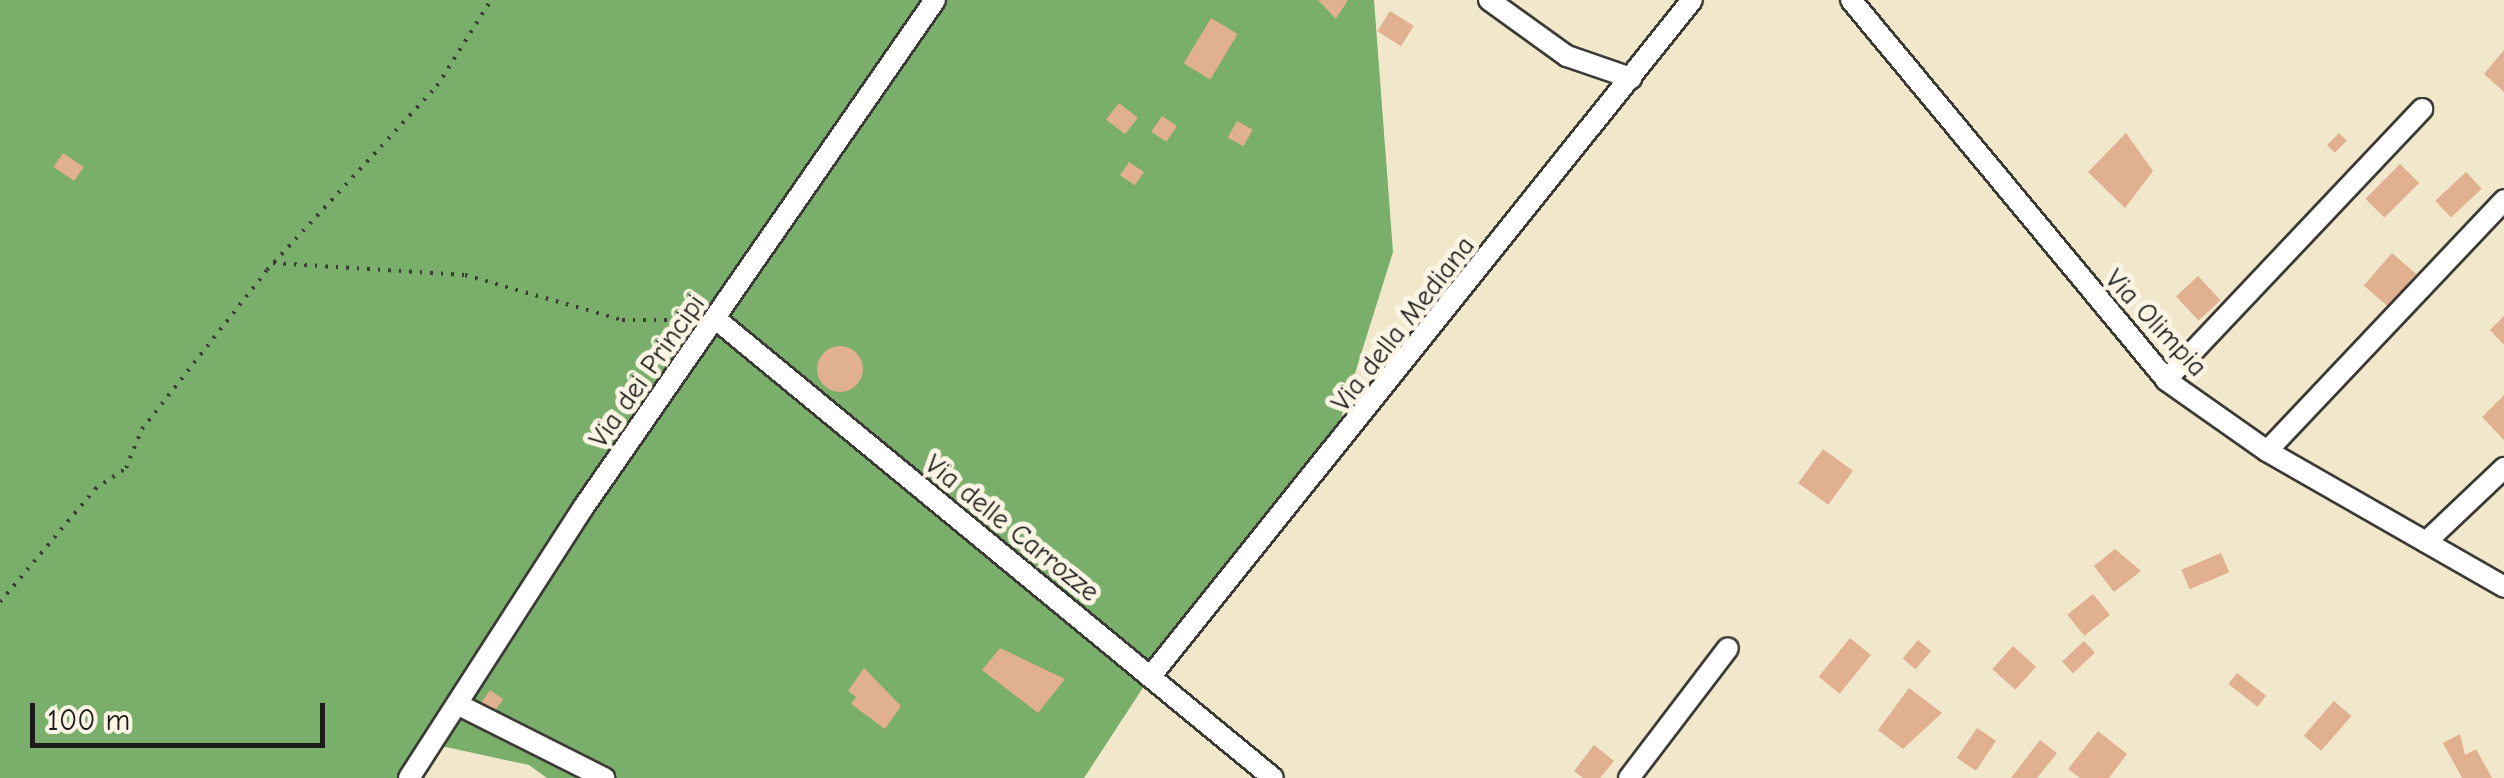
<!DOCTYPE html>
<style>
body{margin:0}
#map{position:relative;width:2504px;height:778px;overflow:hidden;background:#f1e8cc;font-family:"Comic Neue",sans-serif}
div>[style]{position:absolute}
.forest>*{inset:0;background:#79ae6b}
.building>*{inset:0;background:#e0b090;transform-origin:0 0}
.round{border-radius:50%}
.path>*{height:4px;margin-top:-2px;transform-origin:0;background:repeating-linear-gradient(90deg,#3c3b36 0 2.5px,transparent 0 10.5px)}
.roads{filter:drop-shadow(2px 0 #3c3b36) drop-shadow(-2px 0 #3c3b36) drop-shadow(0 2px #3c3b36) drop-shadow(0 -2px #3c3b36)}
.minor>*{height:20px;margin:-10px;padding:0 10px;transform-origin:10px;border-radius:10px;background:#fff}
span{translate:-50% -50%;white-space:nowrap;text-align:center;line-height:1.15;-webkit-text-stroke:10px #fcf5e5;paint-order:stroke}
.street-label{font-size:28px;color:#1c1c1c}
.scale{position:absolute;left:30px;top:703px;width:295px;height:45px;box-sizing:border-box;border:5px solid #1c1c1c;border-top:0;padding-left:12px;font-size:30px;line-height:35px;white-space:nowrap;color:#1c1c1c;-webkit-text-stroke:8px #fcf5e5;paint-order:stroke}
</style>
<div id="map">
<div class="forest">
<div style="clip-path:polygon(0 0,1374px 0,1393px 252px,1326px 466px,1150px 677px,1084px 778px,547px 778px,529px 765px,432px 744px,409px 778px,0 778px)"></div>
</div>
<div class="building">
<div style="clip-path:polygon(1318px 0,1348px 0,1336px 19px)"></div>
<div style="left:1390px;top:11px;width:28px;height:24px;rotate:32deg"></div>
<div style="left:1211px;top:18px;width:31px;height:53px;rotate:31deg"></div>
<div style="clip-path:polygon(2504px 50px,2504px 92px,2484px 74px)"></div>
<div style="left:1119px;top:103px;width:24px;height:21px;rotate:38deg"></div>
<div style="left:1162px;top:116px;width:18px;height:19px;rotate:34deg"></div>
<div style="left:1237px;top:121px;width:18px;height:19px;rotate:29deg"></div>
<div style="clip-path:polygon(2126px 133px,2153px 171px,2125px 208px,2088px 172px)"></div>
<div style="left:2339px;top:133px;width:11px;height:17px;rotate:45deg"></div>
<div style="left:63px;top:153px;width:25px;height:17px;rotate:34deg"></div>
<div style="left:1129px;top:162px;width:18px;height:16px;rotate:34deg"></div>
<div style="left:2400px;top:164px;width:27px;height:49px;rotate:45deg"></div>
<div style="left:2466px;top:172px;width:23px;height:42px;rotate:47deg"></div>
<div style="left:2392px;top:253px;width:32px;height:43px;rotate:41deg"></div>
<div style="left:2198px;top:276px;width:33px;height:30px;rotate:47deg"></div>
<div style="clip-path:polygon(2504px 316px,2504px 345px,2490px 330px)"></div>
<div class="round" style="left:817px;top:346px;width:46px;height:46px"></div>
<div style="clip-path:polygon(2504px 395px,2504px 440px,2482px 417px)"></div>
<div style="left:1823px;top:449px;width:37px;height:42px;rotate:36deg"></div>
<div style="clip-path:polygon(2115px 549px,2141px 571px,2114px 592px,2094px 566px)"></div>
<div style="left:2221px;top:553px;width:21px;height:43px;rotate:67deg"></div>
<div style="left:2093px;top:594px;width:27px;height:33px;rotate:51deg"></div>
<div style="left:1850px;top:638px;width:27px;height:50px;rotate:39deg"></div>
<div style="left:1918px;top:640px;width:17px;height:24px;rotate:40deg"></div>
<div style="left:2084px;top:641px;width:16px;height:30px;rotate:47deg"></div>
<div style="left:2013px;top:646px;width:31px;height:31px;rotate:42deg"></div>
<div style="clip-path:polygon(1000px 648px,1065px 679px,1038px 713px,982px 670px)"></div>
<div style="clip-path:polygon(864px 668px,901px 706px,885px 729px,851px 704px,856px 697px,848px 691px)"></div>
<div style="left:2237px;top:673px;width:37px;height:14px;rotate:38deg"></div>
<div style="clip-path:polygon(1909px 688px,1942px 713px,1903px 749px,1878px 730px)"></div>
<div style="left:490px;top:690px;width:16px;height:17px;rotate:35deg"></div>
<div style="left:2334px;top:701px;width:23px;height:46px;rotate:41deg"></div>
<div style="left:1977px;top:728px;width:23px;height:36px;rotate:34deg"></div>
<div style="clip-path:polygon(2098px 731px,2127px 754px,2109px 778px,2080px 778px,2068px 769px)"></div>
<div style="clip-path:polygon(2460px 734px,2465px 755px,2476px 749px,2492px 778px,2462px 778px,2443px 743px)"></div>
<div style="clip-path:polygon(2040px 740px,2057px 753px,2037px 778px,2011px 778px)"></div>
<div style="clip-path:polygon(1594px 745px,1614px 761px,1600px 778px,1583px 778px,1574px 771px)"></div>
</div>
<div class="path">
<div style="left:273px;top:263px;width:192px;rotate:3.6deg"></div>
<div style="left:465px;top:275px;width:163px;rotate:16deg"></div>
<div style="left:622px;top:320px;width:65px"></div>
<div style="left:0;top:602px;width:148px;rotate:-49.9deg"></div>
<div style="left:95px;top:489px;width:37px;rotate:-34deg"></div>
<div style="left:126px;top:468px;width:42px;rotate:-67.7deg"></div>
<div style="left:142px;top:429px;width:202px;rotate:-51.8deg"></div>
<div style="left:267px;top:270px;width:251px;rotate:-47.3deg"></div>
<div style="left:437px;top:86px;width:102px;rotate:-57.9deg"></div>
</div>
<div class="roads">
<div class="minor">
<div style="left:1489px;top:0;width:96px;rotate:35.7deg"></div>
<div style="left:1567px;top:56px;width:68px;rotate:19deg"></div>
<div style="left:1851px;top:0;width:494px;rotate:50.3deg"></div>
<div style="left:2166px;top:380px;width:123px;rotate:35.1deg"></div>
<div style="left:2267px;top:451px;width:273px;rotate:29.8deg"></div>
<div style="left:717px;top:320px;width:720px;rotate:39.48deg"></div>
<div style="left:2166px;top:380px;width:373px;rotate:-46.6deg"></div>
<div style="left:2267px;top:451px;width:345px;rotate:-46.6deg"></div>
<div style="left:2426px;top:542px;width:108px;rotate:-43.5deg"></div>
<div style="left:1150px;top:677px;width:867px;rotate:-51.32deg"></div>
<div style="left:457px;top:704px;width:165px;rotate:26.7deg"></div>
<div style="left:409px;top:778px;width:321px;rotate:-57.2deg"></div>
<div style="left:583px;top:508px;width:618px;rotate:-55.28deg"></div>
<div style="left:1629px;top:778px;width:163px;rotate:-52.7deg"></div>
</div>
</div>
<div class="street-label">
<span style="left:2156px;top:323px;rotate:47deg">Via Olimpia</span>
<span style="left:1403px;top:324px;rotate:-52deg">Via della Mediana</span>
<span style="left:647px;top:371px;rotate:-55deg">Via dei Principi</span>
<span style="left:1012px;top:528px;rotate:39deg">Via delle Carrozze</span>
</div>
<div class="scale">100 m</div>
</div>
